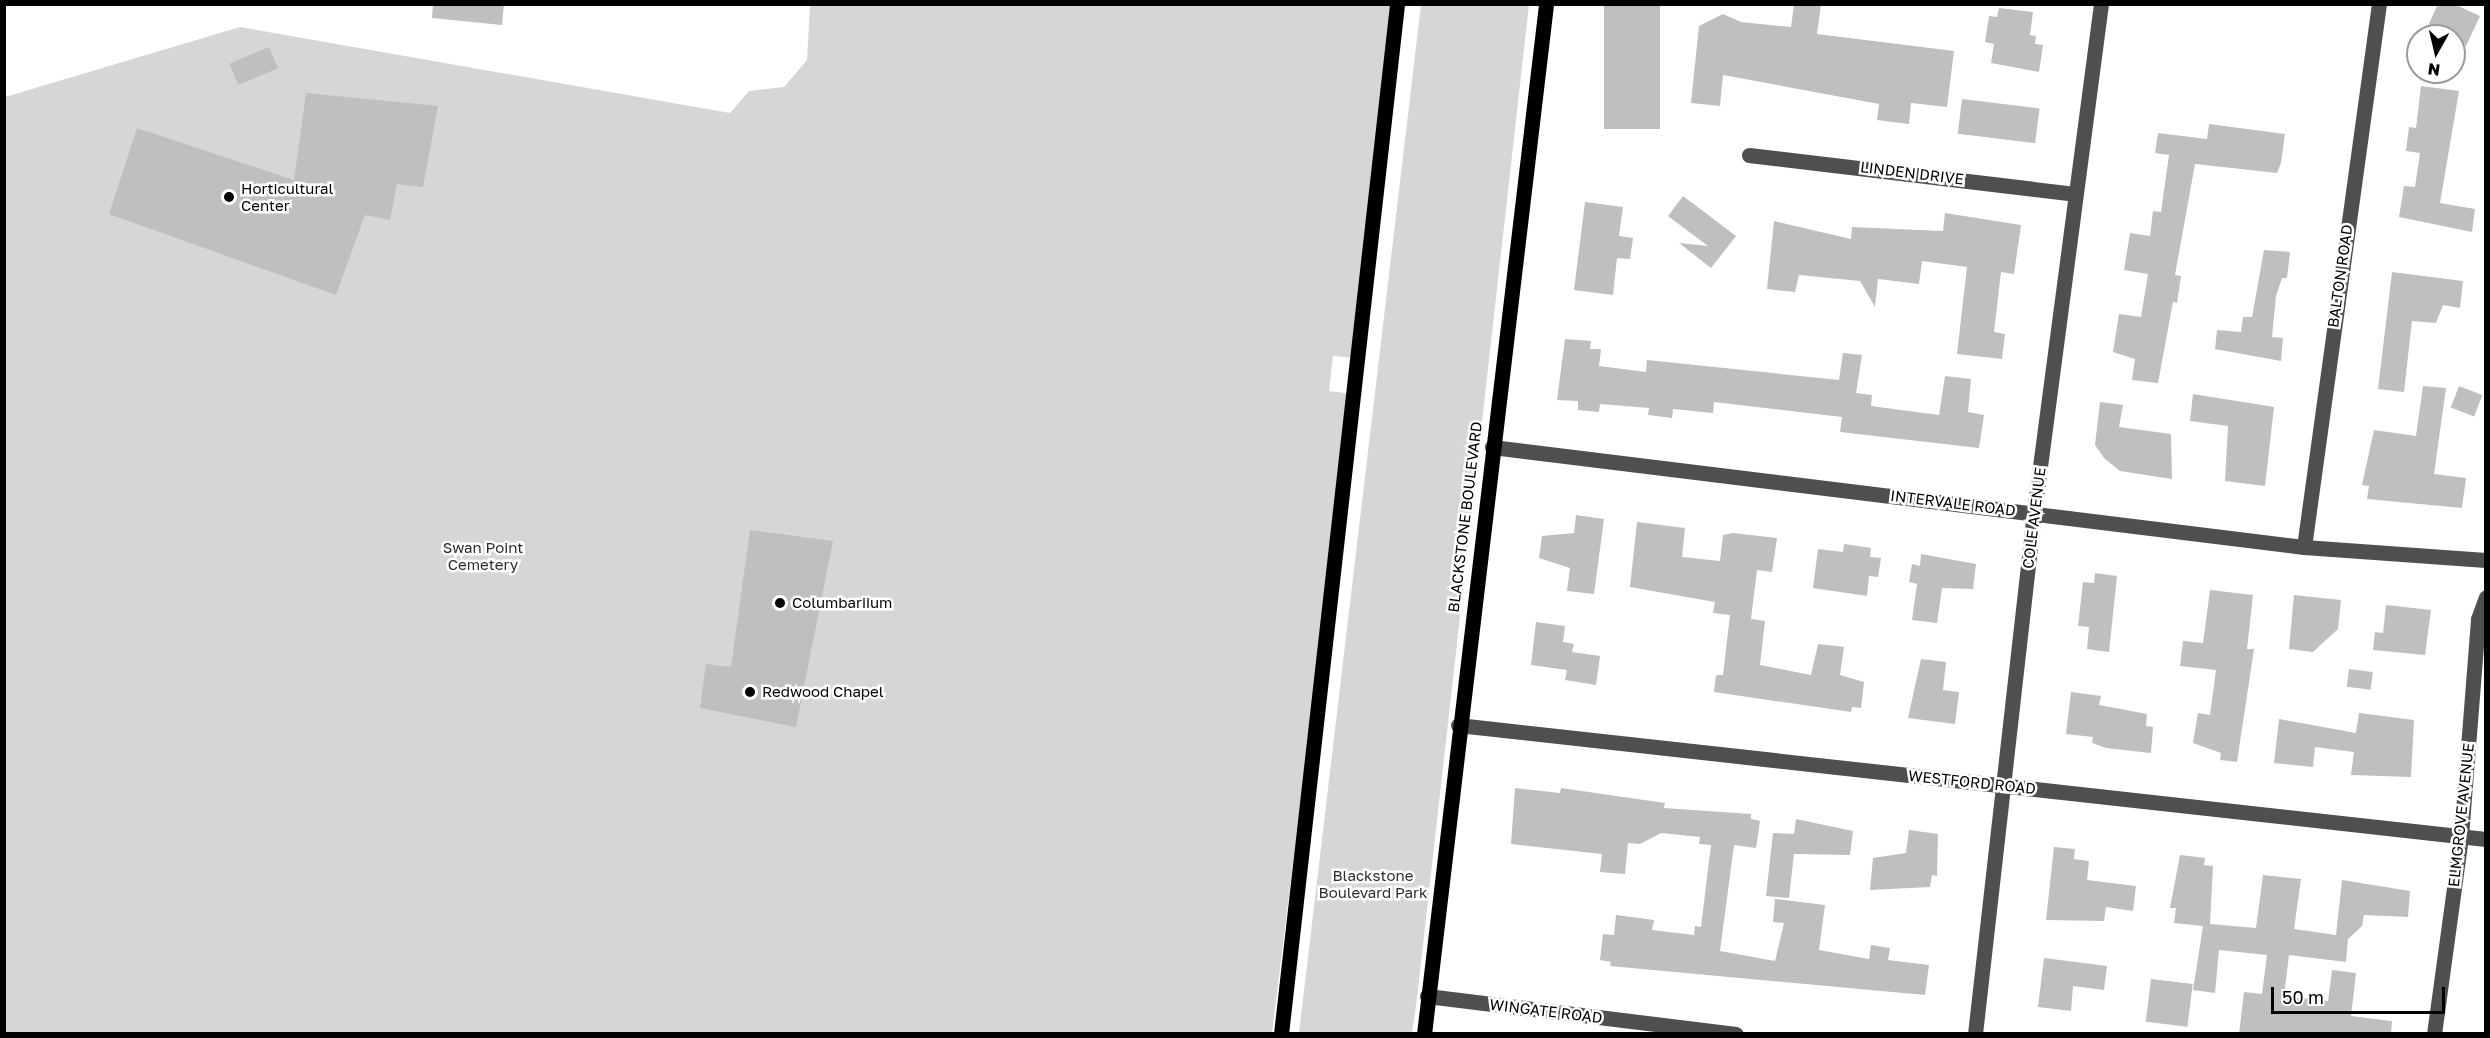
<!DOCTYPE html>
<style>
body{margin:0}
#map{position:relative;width:2490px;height:1038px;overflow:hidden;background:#fff;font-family:"Golos Text",sans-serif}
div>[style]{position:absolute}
.green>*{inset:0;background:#d6d6d6}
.building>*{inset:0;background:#bfbfbf;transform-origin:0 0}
.minor>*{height:15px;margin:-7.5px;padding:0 7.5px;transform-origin:7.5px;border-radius:7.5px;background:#4f4f4f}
.major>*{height:15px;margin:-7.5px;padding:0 7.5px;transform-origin:7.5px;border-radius:7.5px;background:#000}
.dots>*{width:16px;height:16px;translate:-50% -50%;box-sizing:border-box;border:3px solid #fff;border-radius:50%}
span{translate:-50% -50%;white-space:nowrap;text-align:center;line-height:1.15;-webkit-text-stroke:5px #fff;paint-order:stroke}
.street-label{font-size:15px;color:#000}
.poi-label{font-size:15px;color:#000}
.left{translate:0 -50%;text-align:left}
.park-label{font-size:15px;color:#2d2d2d}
.frame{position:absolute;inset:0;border:6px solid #000;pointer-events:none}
.north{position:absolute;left:2406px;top:24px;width:60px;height:60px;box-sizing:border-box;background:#fff;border:2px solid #999;border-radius:50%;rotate:188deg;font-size:16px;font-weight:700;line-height:24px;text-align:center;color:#000}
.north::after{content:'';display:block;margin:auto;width:21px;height:27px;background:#000;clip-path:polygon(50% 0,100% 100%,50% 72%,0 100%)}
.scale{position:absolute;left:2271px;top:987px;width:174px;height:27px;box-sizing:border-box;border:3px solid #000;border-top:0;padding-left:8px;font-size:18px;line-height:21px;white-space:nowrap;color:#000;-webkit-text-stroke:4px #fff;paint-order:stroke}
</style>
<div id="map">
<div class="green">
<div style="clip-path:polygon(810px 5px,1397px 5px,1356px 358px,1333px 356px,1329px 391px,1351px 394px,1272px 1033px,5px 1034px,5px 97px,240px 27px,730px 113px,749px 91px,784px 87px,807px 60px)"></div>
<div style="clip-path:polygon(1421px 5px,1529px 5px,1417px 998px,1412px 1033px,1299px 1033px)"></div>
</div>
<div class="building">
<div style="clip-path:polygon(433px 4px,504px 4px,502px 25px,432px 18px)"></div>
<div style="left:1604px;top:4px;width:56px;height:125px"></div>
<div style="clip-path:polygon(1794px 4px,1821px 4px,1817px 34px,1954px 51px,1947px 107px,1911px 103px,1909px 124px,1877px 120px,1879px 104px,1723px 75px,1720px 106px,1691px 103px,1699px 26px,1723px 14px,1741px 22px,1791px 27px)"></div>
<div style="clip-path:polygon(2438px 4px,2454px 4px,2480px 16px,2466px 46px,2454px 36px,2427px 28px)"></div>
<div style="clip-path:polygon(1999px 8px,2033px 12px,2030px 35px,2036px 36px,2035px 44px,2043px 45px,2039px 72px,1991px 63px,1994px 44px,1985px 42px,1989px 16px,1997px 17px)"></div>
<div style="left:269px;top:47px;width:23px;height:43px;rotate:67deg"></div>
<div style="clip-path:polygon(2421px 86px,2459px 91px,2440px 203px,2475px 209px,2472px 232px,2399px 217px,2404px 186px,2415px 187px,2420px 153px,2406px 151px,2409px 127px,2416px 128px)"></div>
<div style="clip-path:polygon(306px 93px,438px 106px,423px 187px,397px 184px,390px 220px,365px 215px,336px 295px,109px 214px,137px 128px,294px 180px)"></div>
<div style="left:1962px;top:99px;width:78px;height:35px;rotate:7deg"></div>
<div style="clip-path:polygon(2209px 124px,2285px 134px,2281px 163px,2277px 173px,2195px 164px,2175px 275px,2181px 276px,2177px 303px,2173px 302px,2158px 383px,2132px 380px,2135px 359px,2113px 352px,2119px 314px,2141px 317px,2148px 274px,2124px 270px,2130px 233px,2150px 236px,2153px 211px,2161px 212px,2169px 155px,2155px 153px,2158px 133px,2207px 139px)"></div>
<div style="clip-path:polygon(1683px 196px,1736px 236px,1711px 268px,1679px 243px,1708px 246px,1668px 216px)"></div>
<div style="clip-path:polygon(1585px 202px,1623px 207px,1619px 236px,1633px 238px,1630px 259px,1617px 258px,1613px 295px,1574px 290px)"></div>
<div style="clip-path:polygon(1945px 213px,2021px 225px,2014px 274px,2001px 272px,1994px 332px,2005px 334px,2002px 359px,1957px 354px,1967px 267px,1922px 261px,1919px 284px,1878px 279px,1875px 307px,1860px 281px,1799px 275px,1795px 292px,1767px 289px,1774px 221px,1851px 239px,1852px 227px,1943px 231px)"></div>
<div style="clip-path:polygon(2264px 250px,2290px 252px,2287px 278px,2282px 278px,2276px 296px,2272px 337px,2283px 338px,2281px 361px,2215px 349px,2217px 330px,2241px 332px,2243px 317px,2252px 317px)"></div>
<div style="clip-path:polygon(2392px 272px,2463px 281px,2460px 308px,2443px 305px,2436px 323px,2412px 321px,2404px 392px,2378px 389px)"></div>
<div style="clip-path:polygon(1565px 339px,1591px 341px,1590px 349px,1601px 349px,1599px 366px,1646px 372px,1647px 360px,1839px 380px,1843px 353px,1862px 355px,1856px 393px,1872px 395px,1871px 406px,1939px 415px,1945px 376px,1971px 379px,1968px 412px,1984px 415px,1979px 448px,1840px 432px,1842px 417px,1714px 402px,1713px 413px,1673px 409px,1672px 418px,1648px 415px,1649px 408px,1600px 404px,1599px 412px,1578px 410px,1578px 401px,1557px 400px)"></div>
<div style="clip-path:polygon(2423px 386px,2446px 388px,2434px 474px,2466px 478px,2462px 508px,2367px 499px,2369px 486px,2362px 485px,2374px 430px,2416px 436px)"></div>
<div style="left:2459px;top:386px;width:25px;height:23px;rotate:21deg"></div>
<div style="clip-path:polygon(2193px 394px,2274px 407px,2265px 486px,2225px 481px,2228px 426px,2190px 421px)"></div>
<div style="clip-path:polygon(2100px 402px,2123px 405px,2119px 427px,2171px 434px,2172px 479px,2120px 471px,2104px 458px,2095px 445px)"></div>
<div style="clip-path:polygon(1576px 515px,1604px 519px,1594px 594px,1567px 591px,1570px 568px,1539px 558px,1542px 536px,1574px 533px)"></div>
<div style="clip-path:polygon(1637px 522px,1685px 528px,1682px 557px,1720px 561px,1723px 535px,1733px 533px,1777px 538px,1772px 572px,1757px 570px,1751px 619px,1765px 621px,1760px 665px,1811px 675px,1818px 644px,1844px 647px,1840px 675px,1864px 682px,1861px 708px,1852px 707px,1851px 712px,1714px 692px,1716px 675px,1723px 675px,1730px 615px,1713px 613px,1715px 602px,1630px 587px)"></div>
<div style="clip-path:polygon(750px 530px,833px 541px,796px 727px,700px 708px,706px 664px,731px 667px)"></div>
<div style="clip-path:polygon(1844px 544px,1871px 548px,1870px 557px,1881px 558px,1878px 577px,1869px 576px,1867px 596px,1813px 588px,1818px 549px,1843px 552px)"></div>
<div style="clip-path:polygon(1921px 554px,1976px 564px,1973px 589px,1942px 588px,1937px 623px,1912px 620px,1917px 584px,1909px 582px,1912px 564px,1920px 566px)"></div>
<div style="clip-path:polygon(2095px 573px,2117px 576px,2109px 652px,2087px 649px,2089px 627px,2078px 626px,2083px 582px,2094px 583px)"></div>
<div style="clip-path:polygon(2210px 590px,2253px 595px,2247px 649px,2254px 649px,2237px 762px,2220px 760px,2221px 753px,2193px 743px,2198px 713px,2210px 715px,2216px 670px,2180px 666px,2183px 641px,2203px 643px)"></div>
<div style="clip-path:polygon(2294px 595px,2341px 600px,2338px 629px,2313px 652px,2289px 649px)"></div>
<div style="clip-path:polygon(2386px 605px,2431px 610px,2425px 655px,2373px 650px,2375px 632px,2383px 633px)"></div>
<div style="clip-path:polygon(1536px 622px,1565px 626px,1563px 642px,1574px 644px,1572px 652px,1600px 656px,1596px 685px,1565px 680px,1567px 670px,1531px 665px)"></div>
<div style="clip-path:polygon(1921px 659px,1946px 662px,1943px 690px,1959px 692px,1955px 724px,1908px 718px)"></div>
<div style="left:2349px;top:669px;width:24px;height:18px;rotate:7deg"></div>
<div style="clip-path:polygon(2071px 692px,2101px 696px,2099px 705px,2147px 714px,2146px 726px,2153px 727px,2151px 753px,2106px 748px,2092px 743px,2093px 737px,2066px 734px)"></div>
<div style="clip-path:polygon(2359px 713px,2414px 720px,2411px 777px,2351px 775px,2354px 752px,2315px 747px,2313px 767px,2274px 763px,2279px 719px,2356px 733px)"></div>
<div style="clip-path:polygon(1515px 788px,1560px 793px,1561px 788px,1665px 803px,1664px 808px,1751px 814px,1751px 819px,1760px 821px,1756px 848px,1734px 845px,1720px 951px,1775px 961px,1784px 923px,1773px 922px,1775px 899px,1825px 905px,1819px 950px,1869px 959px,1871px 945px,1890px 948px,1888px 960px,1929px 965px,1925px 995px,1610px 966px,1611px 962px,1600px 960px,1603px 934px,1614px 935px,1616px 915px,1654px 920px,1652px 930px,1694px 935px,1695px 926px,1701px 927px,1711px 845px,1699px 844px,1700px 837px,1661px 833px,1640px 844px,1628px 843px,1625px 874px,1600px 872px,1602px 854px,1511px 844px)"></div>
<div style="clip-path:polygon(1796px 819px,1853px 831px,1850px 855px,1794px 854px,1789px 898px,1766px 896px,1773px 833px,1794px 834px)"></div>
<div style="clip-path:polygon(1909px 830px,1938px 834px,1937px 876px,1932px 875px,1930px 887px,1870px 890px,1873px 858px,1906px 853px)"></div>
<div style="clip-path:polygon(2054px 847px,2075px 849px,2074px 859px,2089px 861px,2087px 880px,2136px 886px,2133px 911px,2106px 907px,2104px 921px,2046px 920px)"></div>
<div style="clip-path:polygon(2180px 855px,2205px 858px,2204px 865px,2213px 866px,2210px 924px,2256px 928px,2263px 875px,2301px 879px,2294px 929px,2336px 935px,2342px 880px,2410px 891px,2408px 917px,2364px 915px,2362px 926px,2348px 939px,2346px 962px,2289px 955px,2284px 996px,2328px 1001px,2332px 970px,2356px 973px,2351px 1016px,2392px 1021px,2391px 1034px,2239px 1034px,2244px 992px,2262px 994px,2267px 955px,2219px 950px,2215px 993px,2193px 990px,2203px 926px,2174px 923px,2176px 908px,2170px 908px)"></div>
<div style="clip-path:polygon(2044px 958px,2107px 966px,2104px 990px,2073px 986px,2071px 1011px,2038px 1007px)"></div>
<div style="left:2151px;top:979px;width:42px;height:43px;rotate:7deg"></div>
</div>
<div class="minor">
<div style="left:1749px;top:155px;width:328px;rotate:6.8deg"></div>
<div style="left:1492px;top:447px;width:818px;rotate:7.02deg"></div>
<div style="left:2304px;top:547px;width:182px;rotate:4.1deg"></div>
<div style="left:2304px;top:547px;width:548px;rotate:-82.14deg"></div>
<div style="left:1458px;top:725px;width:1034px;rotate:6.33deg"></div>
<div style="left:1427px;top:996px;width:311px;rotate:7deg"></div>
<div style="left:1975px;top:1034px;width:525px;rotate:-83.55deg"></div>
<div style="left:2034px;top:512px;width:512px;rotate:-82.49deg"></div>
<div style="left:2434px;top:1034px;width:200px;rotate:-82.2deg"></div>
<div style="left:2461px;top:836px;width:218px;rotate:-85.5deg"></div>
<div style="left:2478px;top:619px;width:23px;rotate:-70deg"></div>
</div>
<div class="major">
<div style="left:1281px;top:1034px;width:1037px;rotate:-83.57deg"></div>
<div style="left:1424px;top:1034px;width:1037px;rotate:-83.24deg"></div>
</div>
<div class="dots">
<div style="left:229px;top:197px;background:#000"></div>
<div style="left:780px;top:603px;background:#000"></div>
<div style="left:750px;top:692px;background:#000"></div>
</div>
<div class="street-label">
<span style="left:1912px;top:173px;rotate:7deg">LINDEN DRIVE</span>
<span style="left:2340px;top:276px;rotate:-82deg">BALTON ROAD</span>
<span style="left:1953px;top:503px;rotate:7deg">INTERVALE ROAD</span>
<span style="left:1465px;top:517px;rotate:-83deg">BLACKSTONE BOULEVARD</span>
<span style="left:2034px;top:518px;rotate:-83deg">COLE AVENUE</span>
<span style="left:1972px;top:782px;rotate:6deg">WESTFORD ROAD</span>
<span style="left:2461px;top:815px;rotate:-84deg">ELMGROVE AVENUE</span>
<span style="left:1546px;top:1011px;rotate:7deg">WINGATE ROAD</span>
</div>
<div class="poi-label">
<span class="left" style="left:241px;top:197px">Horticultural<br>Center</span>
<span class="left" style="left:792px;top:603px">Columbariium</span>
<span class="left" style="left:762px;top:692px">Redwood Chapel</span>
</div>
<div class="park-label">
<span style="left:483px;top:556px">Swan Point<br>Cemetery</span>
<span style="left:1373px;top:884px">Blackstone<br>Boulevard Park</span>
</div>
<div class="frame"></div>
<div class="north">N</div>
<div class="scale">50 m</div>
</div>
